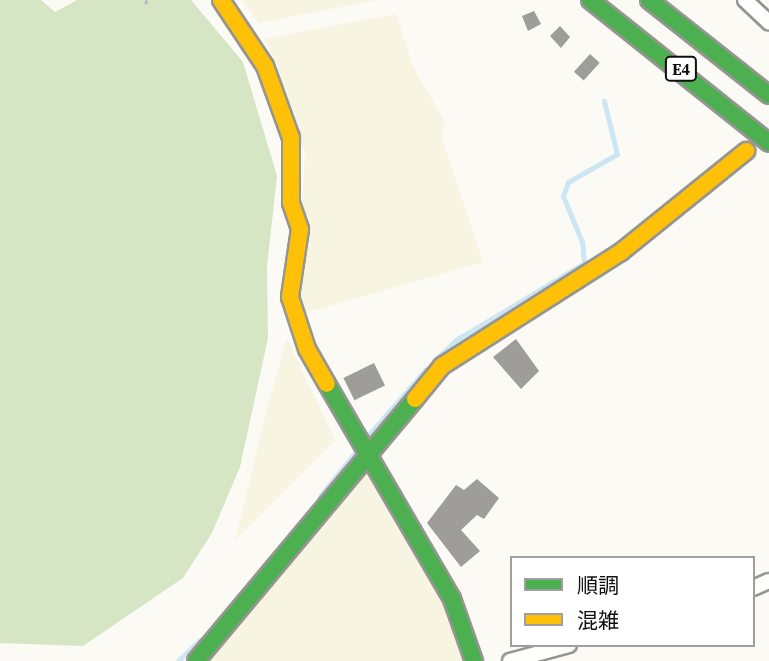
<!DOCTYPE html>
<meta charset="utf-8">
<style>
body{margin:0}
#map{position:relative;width:769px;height:661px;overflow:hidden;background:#fbfaf4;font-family:"Source Serif 4","Noto Sans JP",serif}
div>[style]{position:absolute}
.farmland>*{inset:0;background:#f7f4e2}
.forest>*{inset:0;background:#d6e6c4}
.stream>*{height:5px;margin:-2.5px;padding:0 2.5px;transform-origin:2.5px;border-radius:2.5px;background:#cde6f3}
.building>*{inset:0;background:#9f9d9a;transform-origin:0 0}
.path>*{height:2.5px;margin-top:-1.25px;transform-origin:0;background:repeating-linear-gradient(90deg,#b9b9b8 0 7px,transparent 0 10.5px)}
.roads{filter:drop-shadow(2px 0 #959592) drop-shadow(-2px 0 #959592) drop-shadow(0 2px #959592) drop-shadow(0 -2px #959592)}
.street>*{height:14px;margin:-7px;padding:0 7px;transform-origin:7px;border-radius:7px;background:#fefefd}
.fast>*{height:16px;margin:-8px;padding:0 8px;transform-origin:8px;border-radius:8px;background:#4caf50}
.slow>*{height:16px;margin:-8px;padding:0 8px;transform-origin:8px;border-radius:8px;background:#ffc107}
span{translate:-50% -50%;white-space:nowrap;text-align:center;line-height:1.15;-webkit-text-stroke:7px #fff;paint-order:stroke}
.shield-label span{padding:2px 5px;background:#fff;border:2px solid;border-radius:5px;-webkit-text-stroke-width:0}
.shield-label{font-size:16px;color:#0f0f0f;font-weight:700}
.legend{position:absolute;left:510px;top:556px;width:245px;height:91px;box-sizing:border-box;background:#fff;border:2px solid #9f9f9f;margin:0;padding:9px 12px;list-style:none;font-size:21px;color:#0f0f0f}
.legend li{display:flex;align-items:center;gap:14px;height:35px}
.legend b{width:35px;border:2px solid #9f9f9f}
</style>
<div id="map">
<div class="farmland">
<div style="clip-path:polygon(242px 0,377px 0,259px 23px)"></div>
<div style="clip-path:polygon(396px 14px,414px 69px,445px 122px,442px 139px,483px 262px,304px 313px,297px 295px,305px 154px,280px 89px,277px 64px,264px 39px)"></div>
<div style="clip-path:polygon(287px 339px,335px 440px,235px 540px,268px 405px)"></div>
<div style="clip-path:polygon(368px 456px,474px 661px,196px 661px)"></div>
</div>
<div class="forest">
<div style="clip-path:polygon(0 0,41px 0,55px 12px,77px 0,191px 0,243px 62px,277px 176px,267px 267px,268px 338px,240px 467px,212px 533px,183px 578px,83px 646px,0 643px)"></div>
</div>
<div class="stream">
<div style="left:438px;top:357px;width:25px;rotate:-43deg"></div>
<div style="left:456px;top:340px;width:149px;rotate:-31deg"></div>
<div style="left:584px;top:263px;width:21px;rotate:-95deg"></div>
<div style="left:582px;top:242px;width:50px;rotate:-112.4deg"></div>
<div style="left:563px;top:196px;width:15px;rotate:-70deg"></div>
<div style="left:568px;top:182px;width:56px;rotate:-29.7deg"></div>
<div style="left:617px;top:154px;width:55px;rotate:-103.8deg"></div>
<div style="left:366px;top:438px;width:91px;rotate:-49deg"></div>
<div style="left:320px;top:496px;width:60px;rotate:-51deg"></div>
<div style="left:178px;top:661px;width:30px;rotate:-44deg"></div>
</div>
<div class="building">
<div style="clip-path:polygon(534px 11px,541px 24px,528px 31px,522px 16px)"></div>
<div style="clip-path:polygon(560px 26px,570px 37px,561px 48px,550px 36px)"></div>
<div style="left:590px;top:54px;width:13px;height:24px;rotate:42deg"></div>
<div style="clip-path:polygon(516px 339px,539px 371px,521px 389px,493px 357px)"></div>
<div style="left:374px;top:363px;width:25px;height:34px;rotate:64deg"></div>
<div style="clip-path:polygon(477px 479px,499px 498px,484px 519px,477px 515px,461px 530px,480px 551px,461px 567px,427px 523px,456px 485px,464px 490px)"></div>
</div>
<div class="path">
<div style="left:146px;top:0;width:4px;rotate:76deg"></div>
</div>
<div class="roads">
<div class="street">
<div style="left:745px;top:0;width:33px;rotate:43deg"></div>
<div style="left:753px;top:588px;width:17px;rotate:-24deg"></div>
<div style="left:510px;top:661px;width:61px;rotate:-15.2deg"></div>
</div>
<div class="fast">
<div style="left:590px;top:0;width:229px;rotate:38.6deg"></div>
<div style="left:649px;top:0;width:153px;rotate:38.4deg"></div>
<div style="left:327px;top:384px;width:249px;rotate:59.8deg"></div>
<div style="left:452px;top:599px;width:66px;rotate:70.5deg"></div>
<div style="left:196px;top:661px;width:341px;rotate:-50.1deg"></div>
</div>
<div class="slow">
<div style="left:221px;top:0;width:79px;rotate:56.3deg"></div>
<div style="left:265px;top:66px;width:77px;rotate:70.1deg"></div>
<div style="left:291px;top:138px;width:65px;rotate:90deg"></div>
<div style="left:291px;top:203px;width:28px;rotate:71deg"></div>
<div style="left:300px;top:229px;width:69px;rotate:98.4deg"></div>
<div style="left:290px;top:297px;width:55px;rotate:71.9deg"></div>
<div style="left:307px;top:349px;width:40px;rotate:60.3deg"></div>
<div style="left:415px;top:399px;width:43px;rotate:-50.7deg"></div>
<div style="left:442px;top:366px;width:212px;rotate:-32.5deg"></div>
<div style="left:621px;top:252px;width:161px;rotate:-38.9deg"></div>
</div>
</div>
<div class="shield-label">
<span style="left:681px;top:69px">E4</span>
</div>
<ul class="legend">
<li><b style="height:9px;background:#4caf50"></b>順調</li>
<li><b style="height:9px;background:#ffc107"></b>混雑</li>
</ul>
</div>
